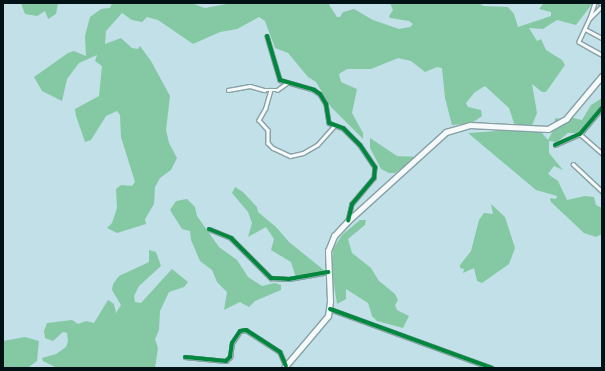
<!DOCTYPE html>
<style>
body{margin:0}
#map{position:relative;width:605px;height:371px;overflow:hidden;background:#c1e0e7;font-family:"Exo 2",sans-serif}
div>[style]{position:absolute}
.forest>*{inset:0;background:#84c9a4}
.roads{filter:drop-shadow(1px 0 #87a0a6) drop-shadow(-1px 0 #87a0a6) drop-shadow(0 1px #87a0a6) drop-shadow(0 -1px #87a0a6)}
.minor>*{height:2.5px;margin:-1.25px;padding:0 1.25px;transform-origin:1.25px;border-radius:1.25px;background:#f6fafb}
.tertiary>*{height:3.5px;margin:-1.75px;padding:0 1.75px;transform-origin:1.75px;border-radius:1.75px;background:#f6fafb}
.primary>*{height:4.5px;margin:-2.25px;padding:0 2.25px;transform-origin:2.25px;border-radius:2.25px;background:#f6fafb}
.cycleway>*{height:4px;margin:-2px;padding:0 2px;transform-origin:2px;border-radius:2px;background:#00873e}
span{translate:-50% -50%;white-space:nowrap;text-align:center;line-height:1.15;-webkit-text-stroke:4px #fff;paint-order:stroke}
.frame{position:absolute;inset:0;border:4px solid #001216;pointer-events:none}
</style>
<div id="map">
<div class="forest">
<div style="clip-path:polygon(21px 3px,58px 3px,56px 14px,48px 19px,45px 11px,37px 16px,25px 14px)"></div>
<div style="clip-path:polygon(112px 3px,191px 3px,205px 8px,232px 3px,328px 3px,337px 17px,340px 17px,343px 12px,354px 9px,373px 20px,399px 29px,410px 27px,413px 24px,409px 21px,390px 18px,389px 16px,393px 10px,390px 3px,478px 3px,484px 6px,508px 7px,514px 14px,518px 27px,551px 16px,551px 12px,539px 9px,543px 4px,592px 4px,576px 25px,557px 20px,543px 29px,529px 28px,537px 41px,541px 39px,546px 50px,562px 60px,565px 65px,546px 92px,542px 92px,532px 84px,537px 113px,531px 128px,515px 126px,509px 108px,485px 86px,475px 92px,466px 103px,468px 107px,481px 110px,482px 116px,472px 123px,452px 125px,445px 98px,442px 68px,437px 67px,425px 72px,411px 61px,398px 58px,371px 69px,347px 69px,339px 74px,341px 82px,357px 89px,352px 113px,363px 133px,363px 139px,331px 107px,316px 82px,308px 77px,288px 53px,275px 48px,265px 21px,259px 17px,237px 29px,220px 32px,193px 44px,158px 20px,147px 17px,142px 22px,132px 20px,122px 13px,106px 31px,105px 44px,121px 38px,132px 48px,138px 49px,140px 46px,151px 61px,170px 96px,166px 130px,169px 143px,177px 158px,171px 170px,160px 178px,155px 187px,154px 204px,145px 219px,146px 224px,117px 233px,107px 228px,112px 223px,117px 208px,116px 189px,121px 185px,132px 186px,135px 182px,121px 137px,120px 115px,117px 111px,106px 116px,91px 140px,85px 142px,76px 116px,75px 109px,99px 96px,102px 66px,95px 61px,97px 55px,79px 63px,67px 79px,62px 101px,42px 91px,34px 77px,68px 53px,74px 51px,86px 56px,85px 36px,90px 17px,101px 9px,110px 8px)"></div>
<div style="clip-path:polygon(602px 98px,600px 111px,584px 130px,579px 133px,568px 133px,557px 142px,549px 141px,549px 153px,563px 170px,554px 166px,548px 174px,558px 181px,567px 200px,585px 196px,594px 197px,596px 205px,602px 208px,602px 234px,596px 237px,584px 233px,551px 202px,550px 198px,556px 199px,557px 196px,536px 190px,468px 133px,515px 130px,541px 132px,548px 140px,554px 129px,555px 118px,561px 119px,565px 116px,582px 120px,591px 105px)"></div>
<div style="clip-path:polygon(370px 138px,397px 156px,418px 157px,395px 173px,389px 173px,381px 169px,370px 148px)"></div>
<div style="clip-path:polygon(235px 187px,243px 192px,257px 207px,258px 212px,276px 227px,289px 242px,325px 271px,312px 277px,296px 278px,291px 262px,271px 250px,274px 239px,266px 227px,248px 237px,252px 223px,248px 212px,232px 193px)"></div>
<div style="clip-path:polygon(187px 199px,195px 207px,197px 216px,219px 247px,237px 260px,248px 277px,262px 286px,275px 283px,281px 285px,281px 290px,255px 301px,249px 307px,240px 302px,224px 310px,227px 292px,217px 282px,212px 270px,200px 261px,191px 240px,190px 231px,182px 229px,170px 210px,176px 201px)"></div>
<div style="clip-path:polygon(491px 204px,505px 217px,515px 248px,509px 264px,482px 283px,477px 281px,474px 268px,463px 273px,464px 269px,460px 268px,460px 265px,471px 251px,479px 220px,484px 213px,493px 214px)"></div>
<div style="clip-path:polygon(360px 220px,366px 220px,365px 225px,348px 239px,352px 253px,371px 268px,379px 281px,395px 294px,398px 300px,395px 305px,397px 310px,409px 316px,403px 328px,377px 321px,372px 316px,368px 303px,346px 289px,346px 299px,337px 304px,332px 272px,333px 249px,342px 235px)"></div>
<div style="clip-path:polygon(149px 250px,156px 252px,161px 266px,139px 286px,134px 296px,135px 302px,141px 303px,172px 269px,188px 282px,184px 287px,169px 292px,160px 311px,159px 330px,155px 339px,158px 348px,155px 368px,57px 368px,43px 361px,42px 358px,56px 354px,66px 347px,68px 341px,67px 333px,63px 332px,53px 341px,45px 338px,44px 331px,47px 323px,72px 320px,78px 324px,86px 321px,94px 323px,108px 300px,114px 304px,116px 313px,121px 305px,112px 290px,113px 284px,119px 276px,149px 262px)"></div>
<div style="clip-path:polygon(25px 337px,39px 341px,37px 361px,29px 367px,3px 368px,3px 341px)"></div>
</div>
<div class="roads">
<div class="minor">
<div style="left:595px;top:3px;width:16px;rotate:108deg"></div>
<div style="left:590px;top:18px;width:17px;rotate:-45deg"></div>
<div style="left:590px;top:18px;width:26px;rotate:115deg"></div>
<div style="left:579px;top:42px;width:26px;rotate:29deg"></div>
<div style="left:585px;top:29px;width:19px;rotate:28deg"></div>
<div style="left:267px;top:36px;width:46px;rotate:73.5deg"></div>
<div style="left:280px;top:80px;width:35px;rotate:16deg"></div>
<div style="left:314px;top:90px;width:7px;rotate:34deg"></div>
<div style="left:320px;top:94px;width:12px;rotate:59deg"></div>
<div style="left:326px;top:104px;width:19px;rotate:81deg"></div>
<div style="left:329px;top:123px;width:15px;rotate:20deg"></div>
<div style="left:343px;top:128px;width:24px;rotate:45deg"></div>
<div style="left:360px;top:145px;width:27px;rotate:56deg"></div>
<div style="left:375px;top:167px;width:11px;rotate:95deg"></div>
<div style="left:374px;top:178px;width:34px;rotate:130deg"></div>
<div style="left:352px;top:204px;width:17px;rotate:103deg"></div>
<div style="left:228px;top:90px;width:22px;rotate:-10deg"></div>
<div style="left:250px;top:86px;width:15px;rotate:16deg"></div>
<div style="left:264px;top:90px;width:13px"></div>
<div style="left:277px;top:90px;width:12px;rotate:-35deg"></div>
<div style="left:271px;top:90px;width:19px;rotate:106deg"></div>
<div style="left:266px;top:108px;width:14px;rotate:120deg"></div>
<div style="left:259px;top:120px;width:13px;rotate:48deg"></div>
<div style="left:268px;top:130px;width:13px;rotate:90deg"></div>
<div style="left:268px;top:143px;width:7px;rotate:45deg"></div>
<div style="left:273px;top:148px;width:19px;rotate:25deg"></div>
<div style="left:290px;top:156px;width:13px;rotate:-13deg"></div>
<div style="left:303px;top:153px;width:16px;rotate:-30deg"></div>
<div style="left:317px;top:145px;width:25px;rotate:-48deg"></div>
<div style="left:580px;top:134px;width:29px;rotate:41deg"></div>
<div style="left:555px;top:145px;width:27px;rotate:-24deg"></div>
<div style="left:580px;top:134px;width:34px;rotate:-50deg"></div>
<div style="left:573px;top:164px;width:40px;rotate:43deg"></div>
<div style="left:209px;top:229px;width:24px;rotate:22deg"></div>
<div style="left:231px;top:238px;width:57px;rotate:45deg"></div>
<div style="left:271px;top:278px;width:18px;rotate:3deg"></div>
<div style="left:289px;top:279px;width:40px;rotate:-10deg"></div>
<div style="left:330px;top:309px;width:172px;rotate:20deg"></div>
<div style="left:185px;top:357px;width:41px;rotate:5.6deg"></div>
<div style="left:226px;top:361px;width:6px;rotate:-45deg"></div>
<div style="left:230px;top:357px;width:14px;rotate:-82deg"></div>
<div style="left:232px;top:343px;width:14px;rotate:-56deg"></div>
<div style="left:240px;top:331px;width:6px;rotate:-9deg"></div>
<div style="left:246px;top:330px;width:40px;rotate:32.9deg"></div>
<div style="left:280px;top:352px;width:15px;rotate:67deg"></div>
</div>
<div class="tertiary">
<div style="left:601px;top:3px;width:1px"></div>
</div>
<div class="primary">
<div style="left:284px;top:368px;width:68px;rotate:-49.8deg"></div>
<div style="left:328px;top:316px;width:15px;rotate:-82deg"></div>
<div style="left:330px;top:301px;width:50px;rotate:-92.3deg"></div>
<div style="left:328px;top:251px;width:16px;rotate:-68deg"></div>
<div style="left:334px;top:236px;width:21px;rotate:-47deg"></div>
<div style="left:348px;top:221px;width:132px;rotate:-42.2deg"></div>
<div style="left:446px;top:132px;width:25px;rotate:-16deg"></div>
<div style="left:470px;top:125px;width:78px;rotate:2.9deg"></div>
<div style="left:548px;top:129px;width:21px;rotate:-29deg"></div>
<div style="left:566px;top:119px;width:56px;rotate:-50.1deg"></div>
</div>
</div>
<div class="cycleway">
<div style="left:267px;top:36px;width:46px;rotate:73.5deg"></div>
<div style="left:280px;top:80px;width:35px;rotate:16deg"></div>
<div style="left:314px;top:90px;width:7px;rotate:34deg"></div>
<div style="left:320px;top:94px;width:12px;rotate:59deg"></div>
<div style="left:326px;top:104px;width:19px;rotate:81deg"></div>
<div style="left:329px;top:123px;width:15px;rotate:20deg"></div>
<div style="left:343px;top:128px;width:24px;rotate:45deg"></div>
<div style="left:360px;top:145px;width:27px;rotate:56deg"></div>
<div style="left:375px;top:167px;width:11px;rotate:95deg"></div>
<div style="left:374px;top:178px;width:34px;rotate:130deg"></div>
<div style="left:352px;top:204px;width:17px;rotate:103deg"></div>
<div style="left:555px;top:145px;width:27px;rotate:-24deg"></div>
<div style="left:580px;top:134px;width:34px;rotate:-50deg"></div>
<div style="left:209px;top:229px;width:24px;rotate:22deg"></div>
<div style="left:231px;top:238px;width:57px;rotate:45deg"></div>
<div style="left:271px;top:278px;width:18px;rotate:3deg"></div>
<div style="left:289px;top:279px;width:40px;rotate:-10deg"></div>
<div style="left:330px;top:309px;width:172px;rotate:20deg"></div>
<div style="left:185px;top:357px;width:41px;rotate:5.6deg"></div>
<div style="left:226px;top:361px;width:6px;rotate:-45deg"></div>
<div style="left:230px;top:357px;width:14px;rotate:-82deg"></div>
<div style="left:232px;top:343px;width:14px;rotate:-56deg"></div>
<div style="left:240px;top:331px;width:6px;rotate:-9deg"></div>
<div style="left:246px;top:330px;width:40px;rotate:32.9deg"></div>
<div style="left:280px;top:352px;width:15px;rotate:67deg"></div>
</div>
<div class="frame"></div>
</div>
